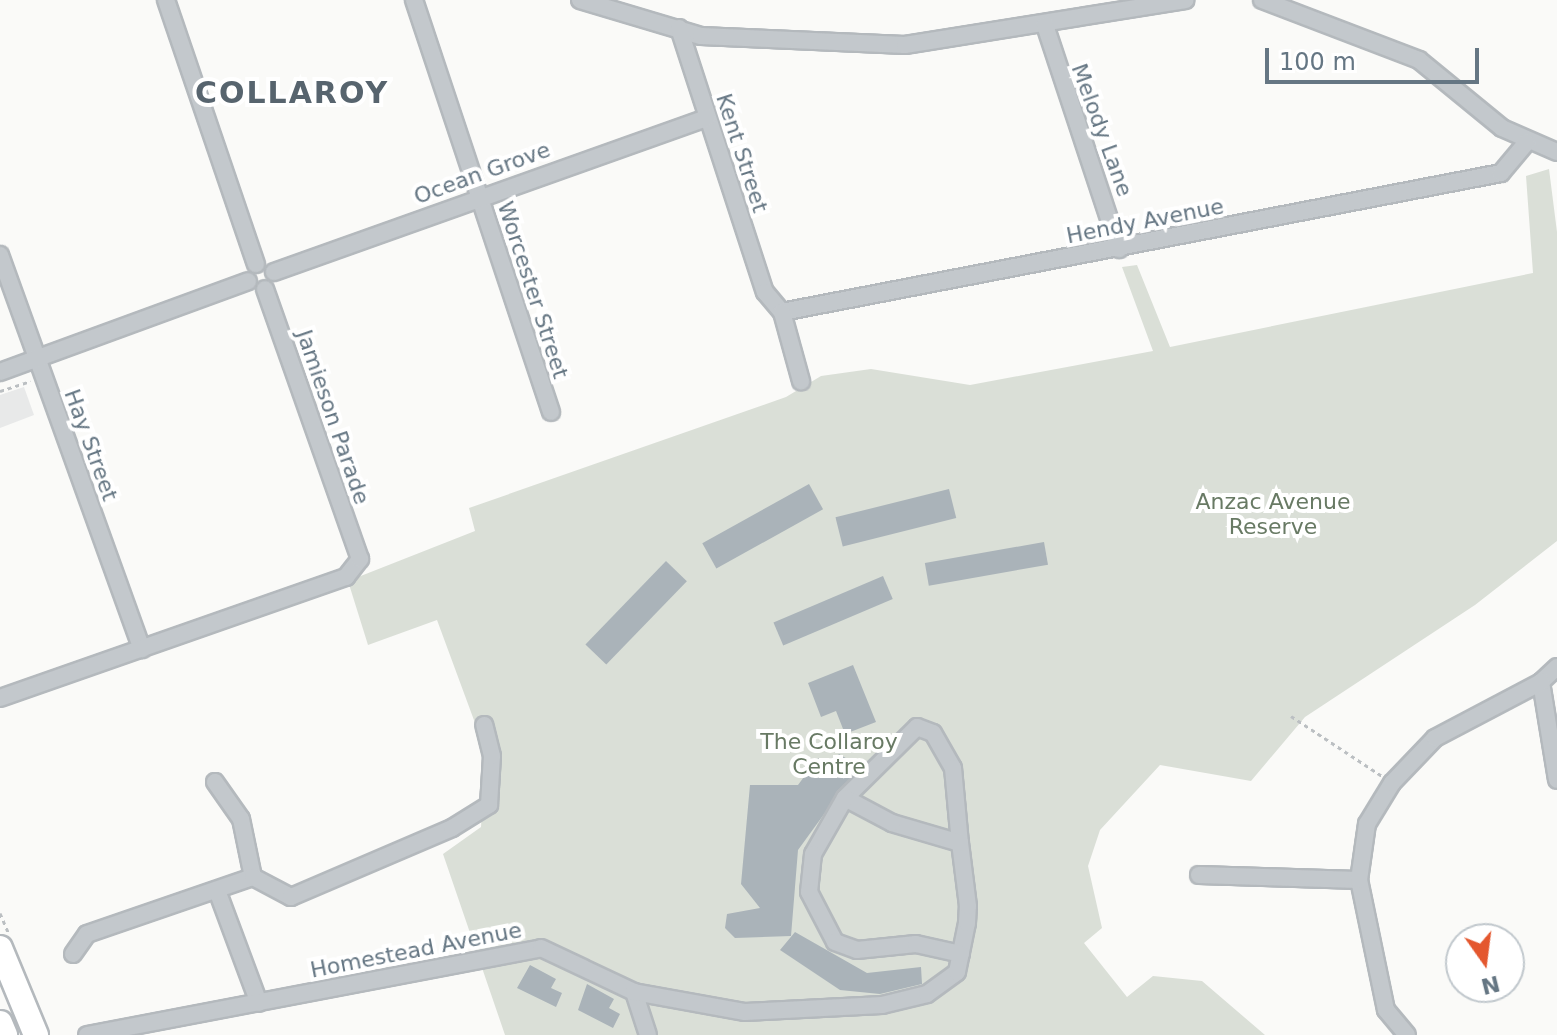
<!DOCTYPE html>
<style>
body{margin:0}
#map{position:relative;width:1557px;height:1035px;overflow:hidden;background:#fafaf8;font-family:"DejaVu Sans",sans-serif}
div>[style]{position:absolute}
.built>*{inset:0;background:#e8e9e9}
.green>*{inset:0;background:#dadfd7}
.building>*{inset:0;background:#aab3b9;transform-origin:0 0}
.path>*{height:3px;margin-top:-1.5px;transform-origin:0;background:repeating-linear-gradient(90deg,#bbbfc2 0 4px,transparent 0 8px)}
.roads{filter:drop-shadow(2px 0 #b4b9bd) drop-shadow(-2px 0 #b4b9bd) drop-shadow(0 2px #b4b9bd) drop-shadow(0 -2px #b4b9bd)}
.minor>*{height:16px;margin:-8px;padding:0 8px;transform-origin:8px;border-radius:8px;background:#c3c8cc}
.highway>*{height:24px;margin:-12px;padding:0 12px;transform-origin:12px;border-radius:12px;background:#fff}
span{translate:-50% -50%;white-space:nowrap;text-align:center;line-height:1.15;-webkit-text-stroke:8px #fff;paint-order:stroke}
.street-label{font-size:22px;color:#657683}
.park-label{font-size:22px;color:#687a64}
.district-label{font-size:30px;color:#57646e;font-weight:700;letter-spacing:2px}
.north{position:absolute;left:1445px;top:923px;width:80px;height:80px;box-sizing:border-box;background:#fff;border:2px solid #c1c8cd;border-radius:50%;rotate:166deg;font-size:22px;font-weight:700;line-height:32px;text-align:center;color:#657683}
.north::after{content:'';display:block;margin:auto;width:28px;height:36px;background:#e4572e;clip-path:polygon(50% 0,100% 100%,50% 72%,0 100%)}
.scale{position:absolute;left:1265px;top:48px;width:214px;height:36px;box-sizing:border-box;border:4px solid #657683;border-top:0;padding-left:10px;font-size:24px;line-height:28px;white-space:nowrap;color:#657683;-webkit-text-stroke:6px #fff;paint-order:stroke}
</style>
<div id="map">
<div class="built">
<div style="clip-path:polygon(24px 387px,34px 415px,0 428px,0 395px)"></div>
</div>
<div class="green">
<div style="clip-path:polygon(1549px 169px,1557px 232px,1557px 541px,1475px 605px,1305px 717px,1251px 781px,1160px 765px,1100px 830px,1088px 866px,1102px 928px,1084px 943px,1127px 997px,1153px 976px,1202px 981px,1265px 1035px,505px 1035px,443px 854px,481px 827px,485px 750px,437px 620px,368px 645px,348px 581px,475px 531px,469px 508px,786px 397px,821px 376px,871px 369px,970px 385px,1153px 351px,1122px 267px,1137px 265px,1170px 347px,1533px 273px,1526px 176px)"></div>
</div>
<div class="building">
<div style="left:809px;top:484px;width:29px;height:122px;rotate:61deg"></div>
<div style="left:949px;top:489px;width:30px;height:117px;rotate:76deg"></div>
<div style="left:1044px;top:542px;width:23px;height:121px;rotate:80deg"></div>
<div style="left:666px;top:561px;width:29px;height:116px;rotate:44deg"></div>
<div style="left:883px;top:576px;width:25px;height:119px;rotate:67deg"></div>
<div style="clip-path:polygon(853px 665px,876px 722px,845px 734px,836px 711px,821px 717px,808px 683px)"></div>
<div style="clip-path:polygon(839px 754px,859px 766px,798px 850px,791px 936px,735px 938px,725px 928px,727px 914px,760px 908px,741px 884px,750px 785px,798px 785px,818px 758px,830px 766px)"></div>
<div style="clip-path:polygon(795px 932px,867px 973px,921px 967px,922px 984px,880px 994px,840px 990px,780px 950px)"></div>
<div style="clip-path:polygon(530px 965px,556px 979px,551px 988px,562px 993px,556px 1007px,517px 988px)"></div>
<div style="clip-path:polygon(587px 984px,614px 999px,609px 1008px,620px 1014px,613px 1028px,578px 1010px)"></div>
</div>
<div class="path">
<div style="left:0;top:391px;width:32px;rotate:-18deg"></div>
<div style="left:1291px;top:716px;width:109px;rotate:33.4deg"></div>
<div style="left:0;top:913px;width:21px;rotate:67deg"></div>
</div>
<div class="roads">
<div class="minor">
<div style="left:166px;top:0;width:279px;rotate:71.2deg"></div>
<div style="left:414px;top:0;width:434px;rotate:71.6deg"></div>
<div style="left:580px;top:0;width:126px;rotate:16.6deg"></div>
<div style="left:701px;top:36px;width:204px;rotate:2.5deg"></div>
<div style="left:905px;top:45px;width:284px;rotate:-9.1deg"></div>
<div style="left:1262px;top:0;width:168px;rotate:20.9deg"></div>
<div style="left:1419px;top:60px;width:107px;rotate:39.3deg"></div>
<div style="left:1502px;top:128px;width:60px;rotate:23.6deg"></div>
<div style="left:1045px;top:25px;width:236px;rotate:71.7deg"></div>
<div style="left:679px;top:28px;width:278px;rotate:72deg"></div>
<div style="left:765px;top:292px;width:26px;rotate:50deg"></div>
<div style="left:782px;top:312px;width:732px;rotate:-10.94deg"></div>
<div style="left:1501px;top:173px;width:40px;rotate:-50deg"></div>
<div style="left:0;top:255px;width:419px;rotate:70.2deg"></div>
<div style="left:274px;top:272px;width:460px;rotate:-19.6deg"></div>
<div style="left:782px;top:312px;width:72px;rotate:74.6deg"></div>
<div style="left:0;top:372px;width:264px;rotate:-20.1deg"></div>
<div style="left:1557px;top:667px;width:22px;rotate:137deg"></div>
<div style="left:1541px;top:682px;width:99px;rotate:80.7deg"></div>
<div style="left:0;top:698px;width:367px;rotate:-19.3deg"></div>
<div style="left:346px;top:577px;width:23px;rotate:-52deg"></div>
<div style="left:360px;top:559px;width:286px;rotate:-109.4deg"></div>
<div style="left:215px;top:782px;width:45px;rotate:54.9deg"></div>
<div style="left:241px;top:819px;width:59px;rotate:78.3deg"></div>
<div style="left:845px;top:798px;width:101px;rotate:-44.6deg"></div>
<div style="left:917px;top:727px;width:17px;rotate:21deg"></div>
<div style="left:933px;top:733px;width:40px;rotate:60.3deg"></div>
<div style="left:953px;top:768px;width:75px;rotate:84.7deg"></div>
<div style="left:1199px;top:875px;width:160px;rotate:1.8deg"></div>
<div style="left:218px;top:893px;width:117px;rotate:69.6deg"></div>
<div style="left:73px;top:954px;width:24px;rotate:-55deg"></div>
<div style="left:87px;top:934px;width:176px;rotate:-19deg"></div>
<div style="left:253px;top:877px;width:43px;rotate:27.8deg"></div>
<div style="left:291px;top:897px;width:175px;rotate:-23.2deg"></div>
<div style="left:452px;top:828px;width:44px;rotate:-31.9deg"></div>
<div style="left:489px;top:805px;width:49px;rotate:-86.5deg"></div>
<div style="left:492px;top:756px;width:32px;rotate:-104deg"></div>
<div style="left:634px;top:992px;width:45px;rotate:72deg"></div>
<div style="left:87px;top:1035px;width:462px;rotate:-10.8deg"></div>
<div style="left:541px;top:948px;width:103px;rotate:25.3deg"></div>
<div style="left:634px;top:992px;width:113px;rotate:10.2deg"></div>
<div style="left:745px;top:1012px;width:137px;rotate:-2.9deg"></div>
<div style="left:882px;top:1005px;width:46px;rotate:-13.7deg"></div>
<div style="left:927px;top:994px;width:37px;rotate:-36deg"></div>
<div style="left:957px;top:972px;width:50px;rotate:-78.5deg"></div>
<div style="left:967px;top:923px;width:17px;rotate:-87deg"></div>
<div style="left:968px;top:906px;width:64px;rotate:-97.2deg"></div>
<div style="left:960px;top:843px;width:71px;rotate:-163.6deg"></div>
<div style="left:892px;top:823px;width:53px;rotate:-152deg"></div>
<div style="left:845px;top:798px;width:64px;rotate:119.7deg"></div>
<div style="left:813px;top:854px;width:38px;rotate:96deg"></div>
<div style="left:809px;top:892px;width:56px;rotate:62.5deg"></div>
<div style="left:835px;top:942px;width:23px;rotate:20deg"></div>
<div style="left:857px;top:950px;width:59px;rotate:-5.8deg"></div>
<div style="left:916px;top:944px;width:46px;rotate:12.5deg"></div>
<div style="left:1407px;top:1035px;width:33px;rotate:-130deg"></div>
<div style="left:1386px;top:1010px;width:133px;rotate:-101.7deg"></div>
<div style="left:1359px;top:880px;width:57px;rotate:-81.9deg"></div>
<div style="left:1367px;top:824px;width:48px;rotate:-58.6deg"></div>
<div style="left:1392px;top:783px;width:62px;rotate:-46.3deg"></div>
<div style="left:1435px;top:738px;width:120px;rotate:-27.8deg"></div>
</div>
<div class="highway">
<div style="left:0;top:948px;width:94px;rotate:67.5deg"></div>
<div style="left:0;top:1023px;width:13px;rotate:67deg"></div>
</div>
</div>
<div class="street-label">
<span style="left:1102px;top:130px;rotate:70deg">Melody Lane</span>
<span style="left:742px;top:153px;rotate:72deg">Kent Street</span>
<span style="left:482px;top:173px;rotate:-20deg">Ocean Grove</span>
<span style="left:1145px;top:221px;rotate:-11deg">Hendy Avenue</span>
<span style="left:533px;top:290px;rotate:72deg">Worcester Street</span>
<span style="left:333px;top:417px;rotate:71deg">Jamieson Parade</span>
<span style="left:91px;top:445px;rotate:70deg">Hay Street</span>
<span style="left:416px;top:950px;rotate:-11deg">Homestead Avenue</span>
</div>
<div class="park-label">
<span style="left:1273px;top:514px">Anzac Avenue<br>Reserve</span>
<span style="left:829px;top:754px">The Collaroy<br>Centre</span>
</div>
<div class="district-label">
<span style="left:292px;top:93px">COLLAROY</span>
</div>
<div class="north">N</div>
<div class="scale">100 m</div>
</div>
